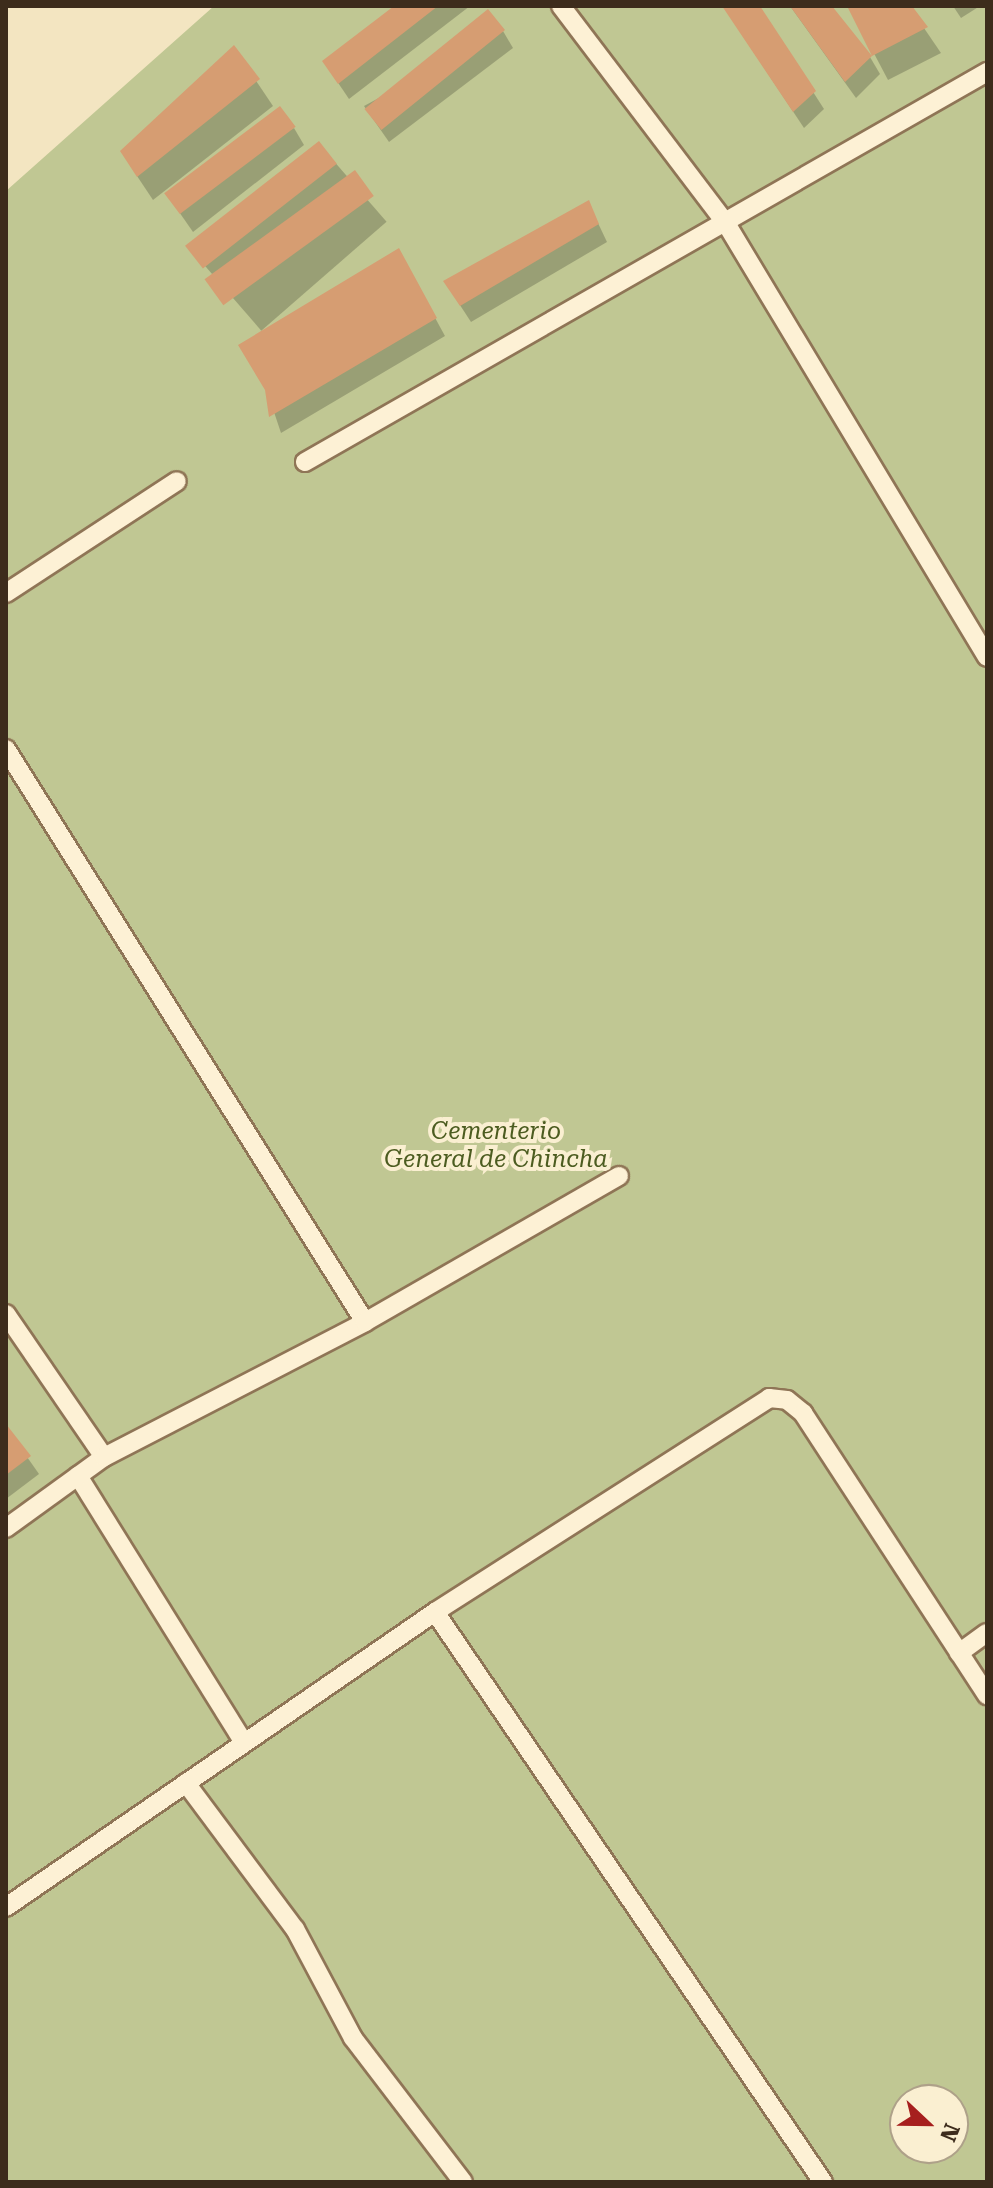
<!DOCTYPE html>
<style>
body{margin:0}
#map{position:relative;width:993px;height:2188px;overflow:hidden;background:#f3e5c1;font-family:"Roboto Serif",serif}
div>[style]{position:absolute}
.cemetery>*{inset:0;background:#c0c793}
.shadow>*{inset:0;background:#0003;transform-origin:0 0}
.building>*{inset:0;background:#d69d72;transform-origin:0 0}
.roads{filter:drop-shadow(2px 0 #8f7556) drop-shadow(-2px 0 #8f7556) drop-shadow(0 2px #8f7556) drop-shadow(0 -2px #8f7556)}
.lane>*{height:18px;margin:-9px;padding:0 9px;transform-origin:9px;border-radius:9px;background:#fdf1d5}
span{translate:-50% -50%;white-space:nowrap;text-align:center;line-height:1.15;-webkit-text-stroke:8px #faefd1;paint-order:stroke}
.park-label{font-size:24px;color:#4c5c20;font-style:italic}
.frame{position:absolute;inset:0;border:8px solid #3d2c1c;pointer-events:none}
.north{position:absolute;left:889px;top:2084px;width:80px;height:80px;box-sizing:border-box;background:#faefd1;border:2px solid #aea189;border-radius:50%;rotate:112deg;font-size:22px;font-weight:700;line-height:32px;text-align:center;color:#3d2c1c}
.north::after{content:'';display:block;margin:auto;width:28px;height:36px;background:#a61f1e;clip-path:polygon(50% 0,100% 100%,50% 72%,0 100%)}
</style>
<div id="map">
<div class="cemetery">
<div style="clip-path:polygon(evenodd,214px 6px,987px 6px,987px 2182px,6px 2182px,6px 191px,214px 6px,905px 2100px,953px 2100px,953px 2148px,905px 2148px,905px 2100px)"></div>
</div>
<div class="shadow">
<div style="clip-path:polygon(397px 6px,470px 6px,349px 99px,324px 62px)"></div>
<div style="clip-path:polygon(723px 6px,758px 6px,824px 109px,804px 128px)"></div>
<div style="clip-path:polygon(790px 6px,829px 6px,870px 57px,880px 74px,856px 98px)"></div>
<div style="clip-path:polygon(849px 6px,909px 6px,941px 53px,888px 80px)"></div>
<div style="clip-path:polygon(953px 6px,980px 6px,961px 18px)"></div>
<div style="clip-path:polygon(503px 31px,513px 48px,389px 142px,364px 106px)"></div>
<div style="clip-path:polygon(234px 48px,273px 106px,153px 200px,137px 176px)"></div>
<div style="clip-path:polygon(294px 128px,304px 145px,193px 232px,168px 196px)"></div>
<div style="left:319px;top:144px;width:103px;height:166px;rotate:49deg"></div>
<div style="clip-path:polygon(588px 202px,607px 242px,471px 322px,456px 299px)"></div>
<div style="clip-path:polygon(398px 250px,445px 336px,281px 433px,267px 391px)"></div>
<div style="clip-path:polygon(6px 1427px,39px 1474px,6px 1499px)"></div>
</div>
<div class="building">
<div style="clip-path:polygon(394px 6px,438px 6px,338px 84px,322px 61px)"></div>
<div style="clip-path:polygon(722px 6px,760px 6px,816px 91px,793px 112px)"></div>
<div style="clip-path:polygon(790px 6px,832px 6px,872px 56px,847px 6px,912px 6px,928px 27px,872px 56px,845px 82px)"></div>
<div style="left:488px;top:9px;width:27px;height:159px;rotate:51deg"></div>
<div style="clip-path:polygon(234px 45px,260px 79px,137px 177px,120px 151px)"></div>
<div style="left:280px;top:106px;width:26px;height:145px;rotate:53deg"></div>
<div style="left:319px;top:141px;width:29px;height:170px;rotate:52deg"></div>
<div style="left:355px;top:170px;width:32px;height:186px;rotate:54deg"></div>
<div style="clip-path:polygon(589px 200px,599px 224px,460px 306px,443px 281px)"></div>
<div style="clip-path:polygon(399px 248px,437px 318px,269px 417px,265px 390px,238px 345px)"></div>
<div style="clip-path:polygon(6px 1424px,31px 1456px,6px 1475px)"></div>
</div>
<div class="roads">
<div class="lane">
<div style="left:561px;top:6px;width:275px;rotate:52.8deg"></div>
<div style="left:727px;top:225px;width:504px;rotate:58.96deg"></div>
<div style="left:305px;top:462px;width:786px;rotate:-29.76deg"></div>
<div style="left:6px;top:593px;width:204px;rotate:-33.2deg"></div>
<div style="left:6px;top:749px;width:676px;rotate:57.93deg"></div>
<div style="left:6px;top:1314px;width:173px;rotate:55.6deg"></div>
<div style="left:78px;top:1476px;width:314px;rotate:58.1deg"></div>
<div style="left:6px;top:1528px;width:121px;rotate:-35.9deg"></div>
<div style="left:104px;top:1457px;width:294px;rotate:-27.3deg"></div>
<div style="left:365px;top:1322px;width:293px;rotate:-29.9deg"></div>
<div style="left:435px;top:1612px;width:690px;rotate:55.76deg"></div>
<div style="left:959px;top:1653px;width:34px;rotate:-36deg"></div>
<div style="left:186px;top:1783px;width:182px;rotate:53.3deg"></div>
<div style="left:295px;top:1929px;width:123px;rotate:62deg"></div>
<div style="left:353px;top:2038px;width:181px;rotate:52.6deg"></div>
<div style="left:6px;top:1907px;width:521px;rotate:-34.51deg"></div>
<div style="left:435px;top:1612px;width:397px;rotate:-32.6deg"></div>
<div style="left:769px;top:1398px;width:18px;rotate:6deg"></div>
<div style="left:787px;top:1400px;width:21px;rotate:39deg"></div>
<div style="left:803px;top:1413px;width:337px;rotate:56.9deg"></div>
</div>
</div>
<div class="park-label">
<span style="left:496px;top:1146px">Cementerio<br>General de Chincha</span>
</div>
<div class="frame"></div>
<div class="north">N</div>
</div>
